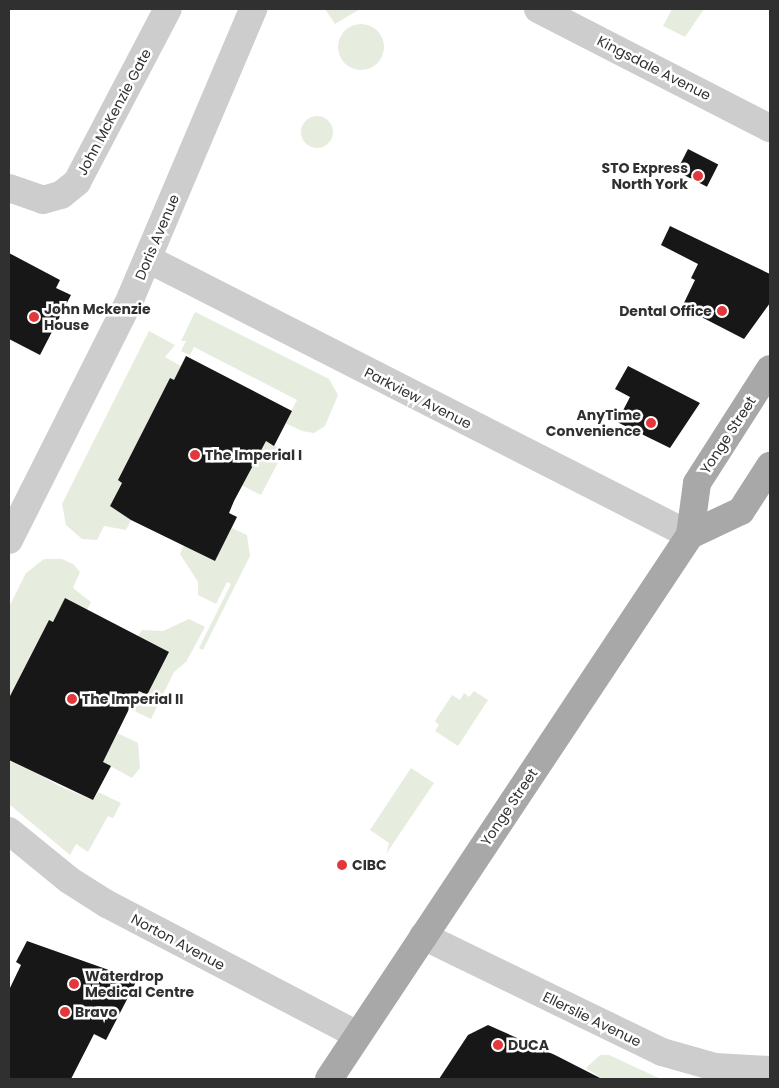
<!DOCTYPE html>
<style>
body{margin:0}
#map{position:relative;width:779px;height:1088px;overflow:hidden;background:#fff;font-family:Poppins,sans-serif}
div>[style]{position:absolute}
.green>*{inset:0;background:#e6eddf}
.round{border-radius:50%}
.building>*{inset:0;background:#171717;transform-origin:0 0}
.minor>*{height:28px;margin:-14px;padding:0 14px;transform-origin:14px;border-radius:14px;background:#cdcdcd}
.major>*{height:28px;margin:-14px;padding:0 14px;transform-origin:14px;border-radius:14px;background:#a8a8a8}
.dots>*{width:14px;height:14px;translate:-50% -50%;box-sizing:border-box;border:2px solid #fff;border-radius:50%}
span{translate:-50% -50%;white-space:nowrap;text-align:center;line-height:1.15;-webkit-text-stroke:5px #fff;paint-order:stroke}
.street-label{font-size:14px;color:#303030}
.poi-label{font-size:14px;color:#303030;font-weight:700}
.right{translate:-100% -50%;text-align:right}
.left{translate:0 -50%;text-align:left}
.frame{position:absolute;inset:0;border:10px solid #303030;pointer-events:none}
</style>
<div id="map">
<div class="green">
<div style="clip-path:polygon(325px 9px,360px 9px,335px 24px)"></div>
<div style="clip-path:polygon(672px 9px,704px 9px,685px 37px,663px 26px)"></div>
<div class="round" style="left:338px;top:24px;width:46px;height:46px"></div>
<div class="round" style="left:301px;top:116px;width:32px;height:32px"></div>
<div style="clip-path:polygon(195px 312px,329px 379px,338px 395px,325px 426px,314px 433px,302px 431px,285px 423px,297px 400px,194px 347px,190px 355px,181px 351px,186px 341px,181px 341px)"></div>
<div style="clip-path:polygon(149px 331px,175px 345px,165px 357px,181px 366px,174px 380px,170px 378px,118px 480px,122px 483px,110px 506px,132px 518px,126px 530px,104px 526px,97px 540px,82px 539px,66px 525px,62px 504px)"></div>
<div style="clip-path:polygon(266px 441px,284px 451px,261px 495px,239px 484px)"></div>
<div style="clip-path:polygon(232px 528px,247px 535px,250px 556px,203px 650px,199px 648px,231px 584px,227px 582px,216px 604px,198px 595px,198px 582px,180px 554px,184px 545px,215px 560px)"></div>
<div style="clip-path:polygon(44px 559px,62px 559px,73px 564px,80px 572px,73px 588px,91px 602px,87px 610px,65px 599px,53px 622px,49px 620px,9px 698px,9px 607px,26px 573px)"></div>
<div style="clip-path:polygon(189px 619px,205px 627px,186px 662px,174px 672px,151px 719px,126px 707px,139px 691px,147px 695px,169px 653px,138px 636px,142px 630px,163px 631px)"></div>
<div style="clip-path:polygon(474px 691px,488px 700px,458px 746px,435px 731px,439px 725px,435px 721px,452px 695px,460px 700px,464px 693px,469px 697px)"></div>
<div style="clip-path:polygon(117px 733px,138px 743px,140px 768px,132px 778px,103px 762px)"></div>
<div style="clip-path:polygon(9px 757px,61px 787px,93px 800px,98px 792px,121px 803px,113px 818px,108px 816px,88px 852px,76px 844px,70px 855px,9px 804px)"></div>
<div style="clip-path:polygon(411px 768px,434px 783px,386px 854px,389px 843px,370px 830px)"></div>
<div style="clip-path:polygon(600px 1055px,609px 1055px,661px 1079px,602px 1079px,586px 1068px)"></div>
</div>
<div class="building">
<div style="left:688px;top:149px;width:34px;height:25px;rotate:27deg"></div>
<div style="clip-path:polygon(670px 226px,770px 274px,770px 303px,744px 339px,682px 307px,695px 280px,691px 278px,698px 264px,661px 245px)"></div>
<div style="clip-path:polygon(9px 253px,60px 280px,56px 288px,71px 295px,40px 355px,9px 339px)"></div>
<div style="clip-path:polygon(186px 356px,292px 411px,274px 446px,266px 441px,234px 501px,229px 513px,237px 517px,215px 561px,131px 520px,110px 506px,122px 483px,118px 480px,170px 378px,174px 380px)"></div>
<div style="clip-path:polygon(628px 366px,700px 403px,670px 448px,617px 422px,630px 397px,615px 389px)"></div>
<div style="clip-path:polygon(65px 598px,169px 652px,147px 695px,139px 691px,133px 701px,103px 762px,111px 766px,93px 800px,9px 760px,9px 698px,49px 620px,53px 622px)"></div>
<div style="clip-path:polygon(27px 941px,137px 980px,106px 1040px,94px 1034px,71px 1079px,9px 1079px,9px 990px,21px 965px,16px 962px)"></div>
<div style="clip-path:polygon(488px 1025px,555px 1055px,602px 1079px,439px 1079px,468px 1035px)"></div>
</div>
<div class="minor">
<div style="left:538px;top:9px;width:261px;rotate:27.2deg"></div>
<div style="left:9px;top:188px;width:36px;rotate:19deg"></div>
<div style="left:43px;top:200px;width:19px;rotate:-16deg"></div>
<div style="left:61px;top:195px;width:21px;rotate:-39deg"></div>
<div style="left:77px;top:182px;width:195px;rotate:-62.3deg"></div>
<div style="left:148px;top:259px;width:608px;rotate:26.99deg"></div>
<div style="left:9px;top:540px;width:272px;rotate:-63.3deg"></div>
<div style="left:131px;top:297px;width:313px;rotate:-67deg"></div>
<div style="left:9px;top:831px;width:77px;rotate:39.2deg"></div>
<div style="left:69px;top:880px;width:45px;rotate:32.3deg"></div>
<div style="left:107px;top:904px;width:283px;rotate:27.6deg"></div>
<div style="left:423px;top:936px;width:266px;rotate:25.9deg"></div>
<div style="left:662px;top:1052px;width:55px;rotate:15.8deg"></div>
<div style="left:715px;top:1067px;width:55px;rotate:3.1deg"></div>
</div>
<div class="major">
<div style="left:690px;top:535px;width:56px;rotate:-25.2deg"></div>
<div style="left:741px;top:511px;width:54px;rotate:-57.2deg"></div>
<div style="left:329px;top:1079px;width:653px;rotate:-56.43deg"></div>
<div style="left:690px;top:535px;width:52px;rotate:-82.3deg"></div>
<div style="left:697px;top:483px;width:135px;rotate:-57.4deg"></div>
</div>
<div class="dots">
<div style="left:698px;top:176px;background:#e2383c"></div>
<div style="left:722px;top:311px;background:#e2383c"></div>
<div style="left:34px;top:317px;background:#e2383c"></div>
<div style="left:651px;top:423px;background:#e2383c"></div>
<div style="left:195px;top:455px;background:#e2383c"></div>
<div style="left:72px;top:699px;background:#e2383c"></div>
<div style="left:342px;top:865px;background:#e2383c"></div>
<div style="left:74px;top:984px;background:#e2383c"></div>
<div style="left:65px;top:1012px;background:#e2383c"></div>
<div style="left:498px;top:1045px;background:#e2383c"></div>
</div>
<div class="street-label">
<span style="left:654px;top:68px;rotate:27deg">Kingsdale Avenue</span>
<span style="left:114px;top:112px;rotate:-62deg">John McKenzie Gate</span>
<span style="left:157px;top:237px;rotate:-67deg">Doris Avenue</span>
<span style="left:418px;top:398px;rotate:27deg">Parkview Avenue</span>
<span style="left:728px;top:435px;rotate:-57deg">Yonge Street</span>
<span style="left:509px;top:807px;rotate:-56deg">Yonge Street</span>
<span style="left:178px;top:942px;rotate:28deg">Norton Avenue</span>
<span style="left:592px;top:1019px;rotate:26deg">Ellerslie Avenue</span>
</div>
<div class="poi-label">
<span class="right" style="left:688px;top:176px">STO Express<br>North York</span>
<span class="left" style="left:44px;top:317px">John Mckenzie<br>House</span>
<span class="right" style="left:712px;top:311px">Dental Office</span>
<span class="right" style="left:641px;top:423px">AnyTime<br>Convenience</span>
<span class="left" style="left:205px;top:455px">The Imperial I</span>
<span class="left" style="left:82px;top:699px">The Imperial II</span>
<span class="left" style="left:352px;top:865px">CIBC</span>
<span class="left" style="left:85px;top:984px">Waterdrop<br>Medical Centre</span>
<span class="left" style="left:75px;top:1012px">Bravo</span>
<span class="left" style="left:508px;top:1045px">DUCA</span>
</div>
<div class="frame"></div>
</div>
